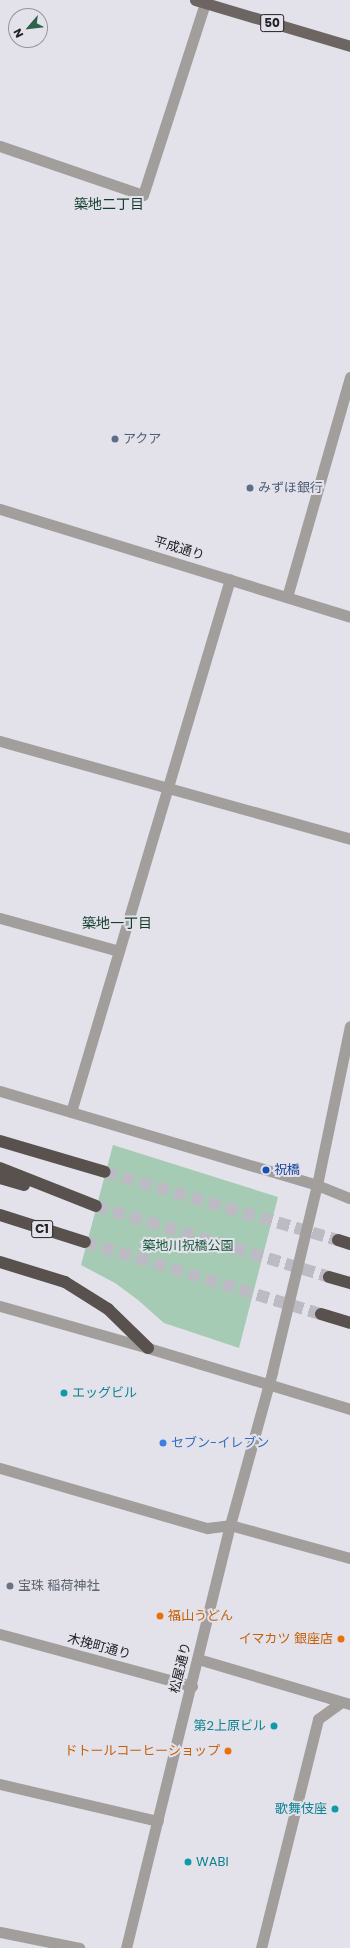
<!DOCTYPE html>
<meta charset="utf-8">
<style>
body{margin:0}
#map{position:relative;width:350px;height:1948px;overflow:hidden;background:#e3e2eb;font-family:Poppins,"Noto Sans JP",sans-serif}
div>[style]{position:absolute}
.green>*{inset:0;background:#a5cbb5}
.motorway-tunnel>*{height:12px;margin-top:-6px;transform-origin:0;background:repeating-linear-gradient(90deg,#bcbbc3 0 12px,transparent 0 18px)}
.service>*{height:11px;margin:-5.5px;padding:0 5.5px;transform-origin:5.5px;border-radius:5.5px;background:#a29e9c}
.minor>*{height:11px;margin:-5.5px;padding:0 5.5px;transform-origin:5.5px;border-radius:5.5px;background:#a29e9c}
.tertiary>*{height:11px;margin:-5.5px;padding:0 5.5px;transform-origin:5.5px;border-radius:5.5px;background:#a29e9c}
.primary>*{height:11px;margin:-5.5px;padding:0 5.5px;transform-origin:5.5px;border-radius:5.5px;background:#6c6562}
.motorway>*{height:12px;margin:-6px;padding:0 6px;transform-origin:6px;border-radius:6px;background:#59514d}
.dots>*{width:11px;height:11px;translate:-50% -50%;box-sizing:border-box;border:2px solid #e3e2eb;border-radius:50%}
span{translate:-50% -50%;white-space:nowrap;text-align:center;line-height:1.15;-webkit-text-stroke:4px #e3e2eb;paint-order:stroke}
.shield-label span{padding:1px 3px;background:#e3e2eb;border:1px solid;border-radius:3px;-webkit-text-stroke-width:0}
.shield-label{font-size:12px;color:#222125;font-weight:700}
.service-label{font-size:13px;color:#4e5e75}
.left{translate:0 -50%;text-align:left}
.street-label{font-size:13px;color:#222125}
.transit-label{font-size:13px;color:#164399}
.park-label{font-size:13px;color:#185a3b}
.culture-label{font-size:13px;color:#0d838f}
.right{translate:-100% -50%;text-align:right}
.shop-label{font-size:13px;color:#366cbe}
.worship-label{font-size:13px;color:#5b616d}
.food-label{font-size:13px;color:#c56008}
.neighbourhood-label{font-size:14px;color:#123f2c}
.north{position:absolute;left:8px;top:8px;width:40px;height:40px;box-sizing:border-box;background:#e3e2eb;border:1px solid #96959c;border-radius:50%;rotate:242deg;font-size:11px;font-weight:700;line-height:16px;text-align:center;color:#222125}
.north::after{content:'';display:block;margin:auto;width:14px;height:18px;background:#2d634a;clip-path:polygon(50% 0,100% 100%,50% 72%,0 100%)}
</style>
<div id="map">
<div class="green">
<div style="clip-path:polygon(113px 1145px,278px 1197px,239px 1348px,164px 1323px,138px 1300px,115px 1283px,81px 1265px)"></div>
</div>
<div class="motorway-tunnel">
<div style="left:105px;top:1172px;width:243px;rotate:16.3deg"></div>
<div style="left:96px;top:1206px;width:244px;rotate:16.9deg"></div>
<div style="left:85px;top:1242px;width:247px;rotate:17deg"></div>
</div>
<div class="service">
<div style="left:0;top:146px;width:151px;rotate:18.9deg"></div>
<div style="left:143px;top:195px;width:202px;rotate:-72.1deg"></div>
<div style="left:0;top:1468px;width:216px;rotate:16.2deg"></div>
<div style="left:207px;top:1528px;width:23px;rotate:-7deg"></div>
<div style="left:230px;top:1525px;width:124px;rotate:15.4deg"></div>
<div style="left:0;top:1784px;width:162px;rotate:13.2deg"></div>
<div style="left:0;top:1932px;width:81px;rotate:11.4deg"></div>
<div style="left:261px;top:1948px;width:236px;rotate:-76deg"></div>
<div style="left:318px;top:1719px;width:29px;rotate:-36deg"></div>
</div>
<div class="minor">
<div style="left:287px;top:597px;width:229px;rotate:-74deg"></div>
<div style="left:0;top:741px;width:363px;rotate:15.6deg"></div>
<div style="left:0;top:918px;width:123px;rotate:15.5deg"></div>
<div style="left:0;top:1091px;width:331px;rotate:16.5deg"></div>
<div style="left:317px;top:1185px;width:35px;rotate:22deg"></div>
<div style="left:71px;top:1112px;width:556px;rotate:-73.39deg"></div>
<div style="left:0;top:1306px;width:154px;rotate:15.8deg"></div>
<div style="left:148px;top:1348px;width:211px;rotate:16.8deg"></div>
<div style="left:0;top:1634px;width:199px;rotate:15.2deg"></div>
<div style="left:198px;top:1659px;width:159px;rotate:16.5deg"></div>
<div style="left:126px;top:1948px;width:436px;rotate:-76.2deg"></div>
<div style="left:230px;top:1525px;width:159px;rotate:-74.6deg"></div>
<div style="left:272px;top:1372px;width:192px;rotate:-76.5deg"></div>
<div style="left:317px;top:1185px;width:162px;rotate:-78.3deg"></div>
</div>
<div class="tertiary">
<div style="left:0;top:509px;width:366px;rotate:17.1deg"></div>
</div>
<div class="primary">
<div style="left:195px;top:0;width:162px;rotate:16.5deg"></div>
</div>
<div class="motorway">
<div style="left:0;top:1141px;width:109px;rotate:16.4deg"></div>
<div style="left:0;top:1168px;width:103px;rotate:21.6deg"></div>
<div style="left:0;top:1178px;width:25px;rotate:16deg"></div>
<div style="left:0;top:1215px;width:89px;rotate:17.6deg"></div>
<div style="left:338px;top:1240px;width:13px;rotate:18deg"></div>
<div style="left:0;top:1262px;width:68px;rotate:17.1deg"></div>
<div style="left:65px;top:1282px;width:51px;rotate:32.1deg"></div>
<div style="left:108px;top:1309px;width:56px;rotate:44.3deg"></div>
<div style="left:329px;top:1277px;width:22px;rotate:16deg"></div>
<div style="left:321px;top:1314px;width:30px;rotate:17deg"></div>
</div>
<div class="dots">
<div style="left:115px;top:439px;background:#5c6f8a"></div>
<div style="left:250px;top:488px;background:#5c6f8a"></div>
<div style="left:266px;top:1170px;background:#1a4fb4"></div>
<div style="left:64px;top:1393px;background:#0f9aa8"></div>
<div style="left:163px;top:1443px;background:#3f7fe0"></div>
<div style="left:10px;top:1586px;background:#6b7280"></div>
<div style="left:160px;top:1616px;background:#e8710a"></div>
<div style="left:341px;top:1639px;background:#e8710a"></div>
<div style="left:274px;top:1726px;background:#0f9aa8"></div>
<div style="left:228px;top:1751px;background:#e8710a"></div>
<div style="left:335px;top:1809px;background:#0f9aa8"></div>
<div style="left:188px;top:1862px;background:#0f9aa8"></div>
</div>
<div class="shield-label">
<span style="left:272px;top:23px">50</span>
<span style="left:42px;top:1229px">C1</span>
</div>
<div class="service-label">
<span class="left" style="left:123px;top:439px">アクア</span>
<span class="left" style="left:258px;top:488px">みずほ銀行</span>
</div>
<div class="street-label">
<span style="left:179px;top:549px;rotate:17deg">平成通り</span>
<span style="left:99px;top:1647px;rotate:15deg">木挽町通り</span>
<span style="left:181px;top:1668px;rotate:-76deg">松屋通り</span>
</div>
<div class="transit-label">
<span class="left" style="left:274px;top:1170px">祝橋</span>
</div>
<div class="park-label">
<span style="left:188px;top:1246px">築地川祝橋公園</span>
</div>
<div class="culture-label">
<span class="left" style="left:72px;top:1393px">エッグビル</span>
<span class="right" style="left:266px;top:1726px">第2上原ビル</span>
<span class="right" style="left:327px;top:1809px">歌舞伎座</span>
<span class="left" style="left:196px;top:1862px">WABI</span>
</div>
<div class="shop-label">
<span class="left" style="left:171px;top:1443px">セブン-イレブン</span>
</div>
<div class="worship-label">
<span class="left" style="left:18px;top:1586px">宝珠 稲荷神社</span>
</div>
<div class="food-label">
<span class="left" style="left:168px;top:1616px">福山うどん</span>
<span class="right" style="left:333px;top:1639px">イマカツ 銀座店</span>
<span class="right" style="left:220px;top:1751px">ドトールコーヒーショップ</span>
</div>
<div class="neighbourhood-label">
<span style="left:109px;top:204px">築地二丁目</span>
<span style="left:117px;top:923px">築地一丁目</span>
</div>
<div class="north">N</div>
</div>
